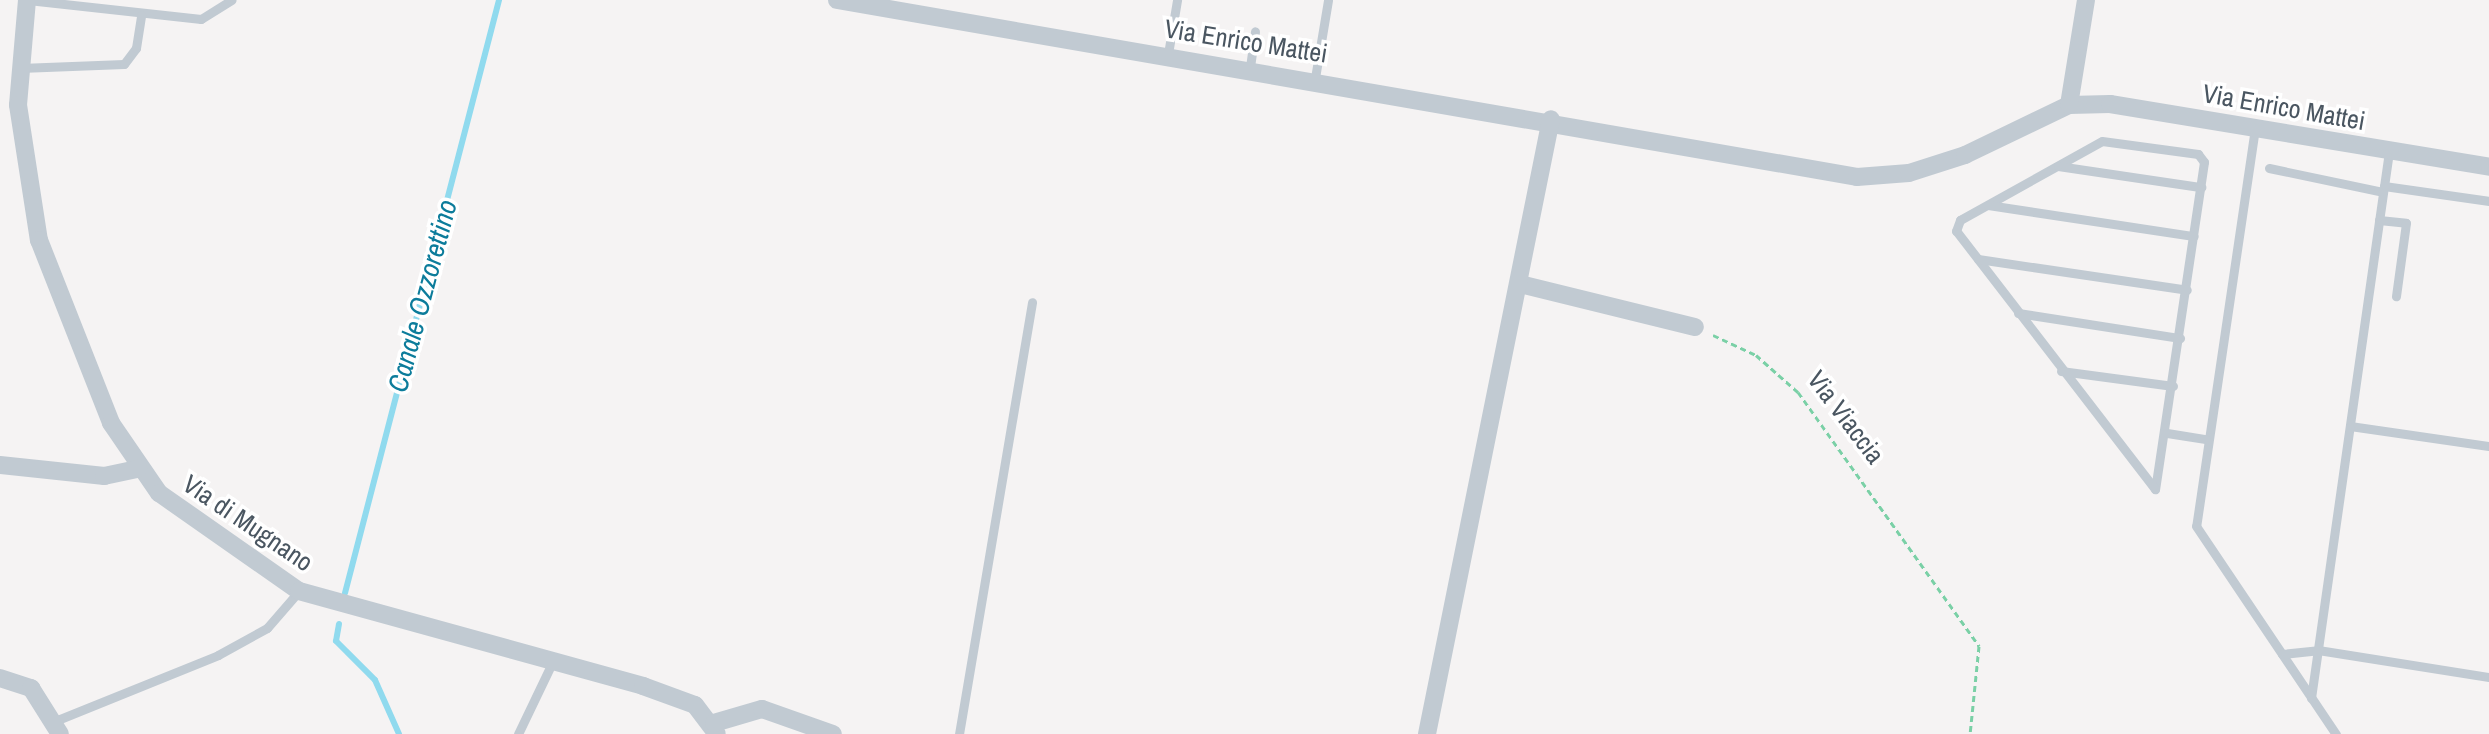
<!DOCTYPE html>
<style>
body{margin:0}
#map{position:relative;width:2489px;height:734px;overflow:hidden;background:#f5f3f3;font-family:"Archivo Narrow",sans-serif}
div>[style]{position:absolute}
.stream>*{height:6px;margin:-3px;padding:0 3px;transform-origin:3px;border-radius:3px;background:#90daee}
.path>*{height:3px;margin-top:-1.5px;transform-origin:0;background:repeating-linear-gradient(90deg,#7ad0a6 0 6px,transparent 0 10px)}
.lane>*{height:9px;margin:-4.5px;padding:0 4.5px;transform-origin:4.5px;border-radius:4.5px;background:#c1cad2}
.street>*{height:18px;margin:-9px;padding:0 9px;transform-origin:9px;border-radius:9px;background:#c1cad2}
span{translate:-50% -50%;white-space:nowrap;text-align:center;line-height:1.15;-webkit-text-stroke:7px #fff;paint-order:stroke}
.street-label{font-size:26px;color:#4a5661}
.water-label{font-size:28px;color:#0c7c9b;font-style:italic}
</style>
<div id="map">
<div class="stream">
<div style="left:345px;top:593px;width:613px;rotate:-75.44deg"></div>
<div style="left:339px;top:624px;width:17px;rotate:100deg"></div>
<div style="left:336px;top:641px;width:55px;rotate:45deg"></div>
<div style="left:375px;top:680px;width:59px;rotate:66deg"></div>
</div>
<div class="path">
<div style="left:1713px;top:335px;width:47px;rotate:24.9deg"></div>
<div style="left:1756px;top:355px;width:56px;rotate:41.4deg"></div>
<div style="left:1798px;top:392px;width:312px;rotate:54.5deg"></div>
<div style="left:1979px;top:646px;width:88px;rotate:95.8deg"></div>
</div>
<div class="lane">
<div style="left:28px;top:0;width:174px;rotate:6.3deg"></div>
<div style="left:201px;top:19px;width:36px;rotate:-32deg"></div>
<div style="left:1168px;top:54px;width:55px;rotate:-80.5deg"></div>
<div style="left:1250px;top:67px;width:36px;rotate:-82deg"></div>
<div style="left:20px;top:68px;width:104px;rotate:-2.2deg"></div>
<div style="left:124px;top:64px;width:20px;rotate:-53deg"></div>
<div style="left:136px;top:48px;width:33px;rotate:-81deg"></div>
<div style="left:1315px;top:78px;width:79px;rotate:-80.5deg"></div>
<div style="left:2255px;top:128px;width:402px;rotate:98.4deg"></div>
<div style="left:2196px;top:526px;width:251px;rotate:56.1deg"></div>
<div style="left:2102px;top:141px;width:97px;rotate:7.7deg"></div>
<div style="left:2198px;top:154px;width:10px;rotate:53deg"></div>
<div style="left:2204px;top:162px;width:331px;rotate:98.5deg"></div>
<div style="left:2155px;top:489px;width:326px;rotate:-127.6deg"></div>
<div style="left:1956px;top:231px;width:12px;rotate:-70deg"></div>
<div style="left:1960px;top:220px;width:162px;rotate:-29.1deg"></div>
<div style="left:2058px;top:166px;width:145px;rotate:8.4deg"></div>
<div style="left:2269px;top:168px;width:116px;rotate:11.9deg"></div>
<div style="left:2384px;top:186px;width:106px;rotate:8.1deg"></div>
<div style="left:1988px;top:205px;width:208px;rotate:8.6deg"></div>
<div style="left:2379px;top:220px;width:27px;rotate:6deg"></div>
<div style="left:2406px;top:223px;width:74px;rotate:97.8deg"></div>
<div style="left:1978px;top:259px;width:211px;rotate:8.4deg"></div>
<div style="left:2018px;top:313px;width:164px;rotate:8.8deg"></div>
<div style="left:2061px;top:371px;width:113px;rotate:7.6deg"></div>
<div style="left:2350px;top:426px;width:140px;rotate:8.2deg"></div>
<div style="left:2167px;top:433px;width:39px;rotate:9deg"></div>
<div style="left:2282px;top:654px;width:36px;rotate:-6deg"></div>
<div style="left:2318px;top:650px;width:173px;rotate:9deg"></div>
<div style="left:2311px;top:698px;width:553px;rotate:-81.88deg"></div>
<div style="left:55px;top:721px;width:176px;rotate:-22deg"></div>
<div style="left:218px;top:655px;width:56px;rotate:-28.9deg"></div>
<div style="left:267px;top:628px;width:49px;rotate:-49.1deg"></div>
<div style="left:518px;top:734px;width:79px;rotate:-64.4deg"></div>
<div style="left:959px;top:734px;width:438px;rotate:-80.4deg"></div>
</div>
<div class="street">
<div style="left:27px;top:0;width:105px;rotate:94.9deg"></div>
<div style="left:18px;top:105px;width:137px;rotate:81.2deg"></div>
<div style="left:39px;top:240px;width:197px;rotate:68.5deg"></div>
<div style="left:111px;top:423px;width:85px;rotate:55.6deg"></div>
<div style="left:159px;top:493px;width:171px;rotate:35deg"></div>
<div style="left:299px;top:591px;width:357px;rotate:15.4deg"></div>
<div style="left:643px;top:686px;width:55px;rotate:20.1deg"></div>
<div style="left:695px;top:705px;width:36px;rotate:53deg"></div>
<div style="left:837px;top:0;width:1035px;rotate:9.84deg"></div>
<div style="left:1857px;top:177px;width:52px;rotate:-4.4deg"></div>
<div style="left:1909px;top:173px;width:59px;rotate:-17.8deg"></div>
<div style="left:1965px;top:155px;width:115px;rotate:-25.7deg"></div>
<div style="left:2069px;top:105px;width:41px;rotate:-1.4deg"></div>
<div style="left:2110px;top:104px;width:384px;rotate:9.4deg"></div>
<div style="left:2069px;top:105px;width:106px;rotate:-80.8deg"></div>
<div style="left:1520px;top:284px;width:180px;rotate:13.8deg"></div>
<div style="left:0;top:465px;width:105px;rotate:6deg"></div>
<div style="left:104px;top:476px;width:35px;rotate:-12deg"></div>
<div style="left:0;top:678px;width:33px;rotate:18deg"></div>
<div style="left:31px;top:688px;width:54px;rotate:57.8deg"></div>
<div style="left:714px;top:723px;width:50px;rotate:-16.3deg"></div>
<div style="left:762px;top:709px;width:75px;rotate:19.4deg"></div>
<div style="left:1427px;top:734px;width:627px;rotate:-78.6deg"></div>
</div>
<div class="street-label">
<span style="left:1246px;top:41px;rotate:9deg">Via Enrico Mattei</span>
<span style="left:2284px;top:107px;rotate:10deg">Via Enrico Mattei</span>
<span style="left:1846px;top:417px;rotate:53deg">Via Viaccia</span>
<span style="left:248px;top:523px;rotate:34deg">Via di Mugnano</span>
</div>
<div class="water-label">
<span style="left:422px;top:296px;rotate:-75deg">Canale Ozzorettino</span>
</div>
</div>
